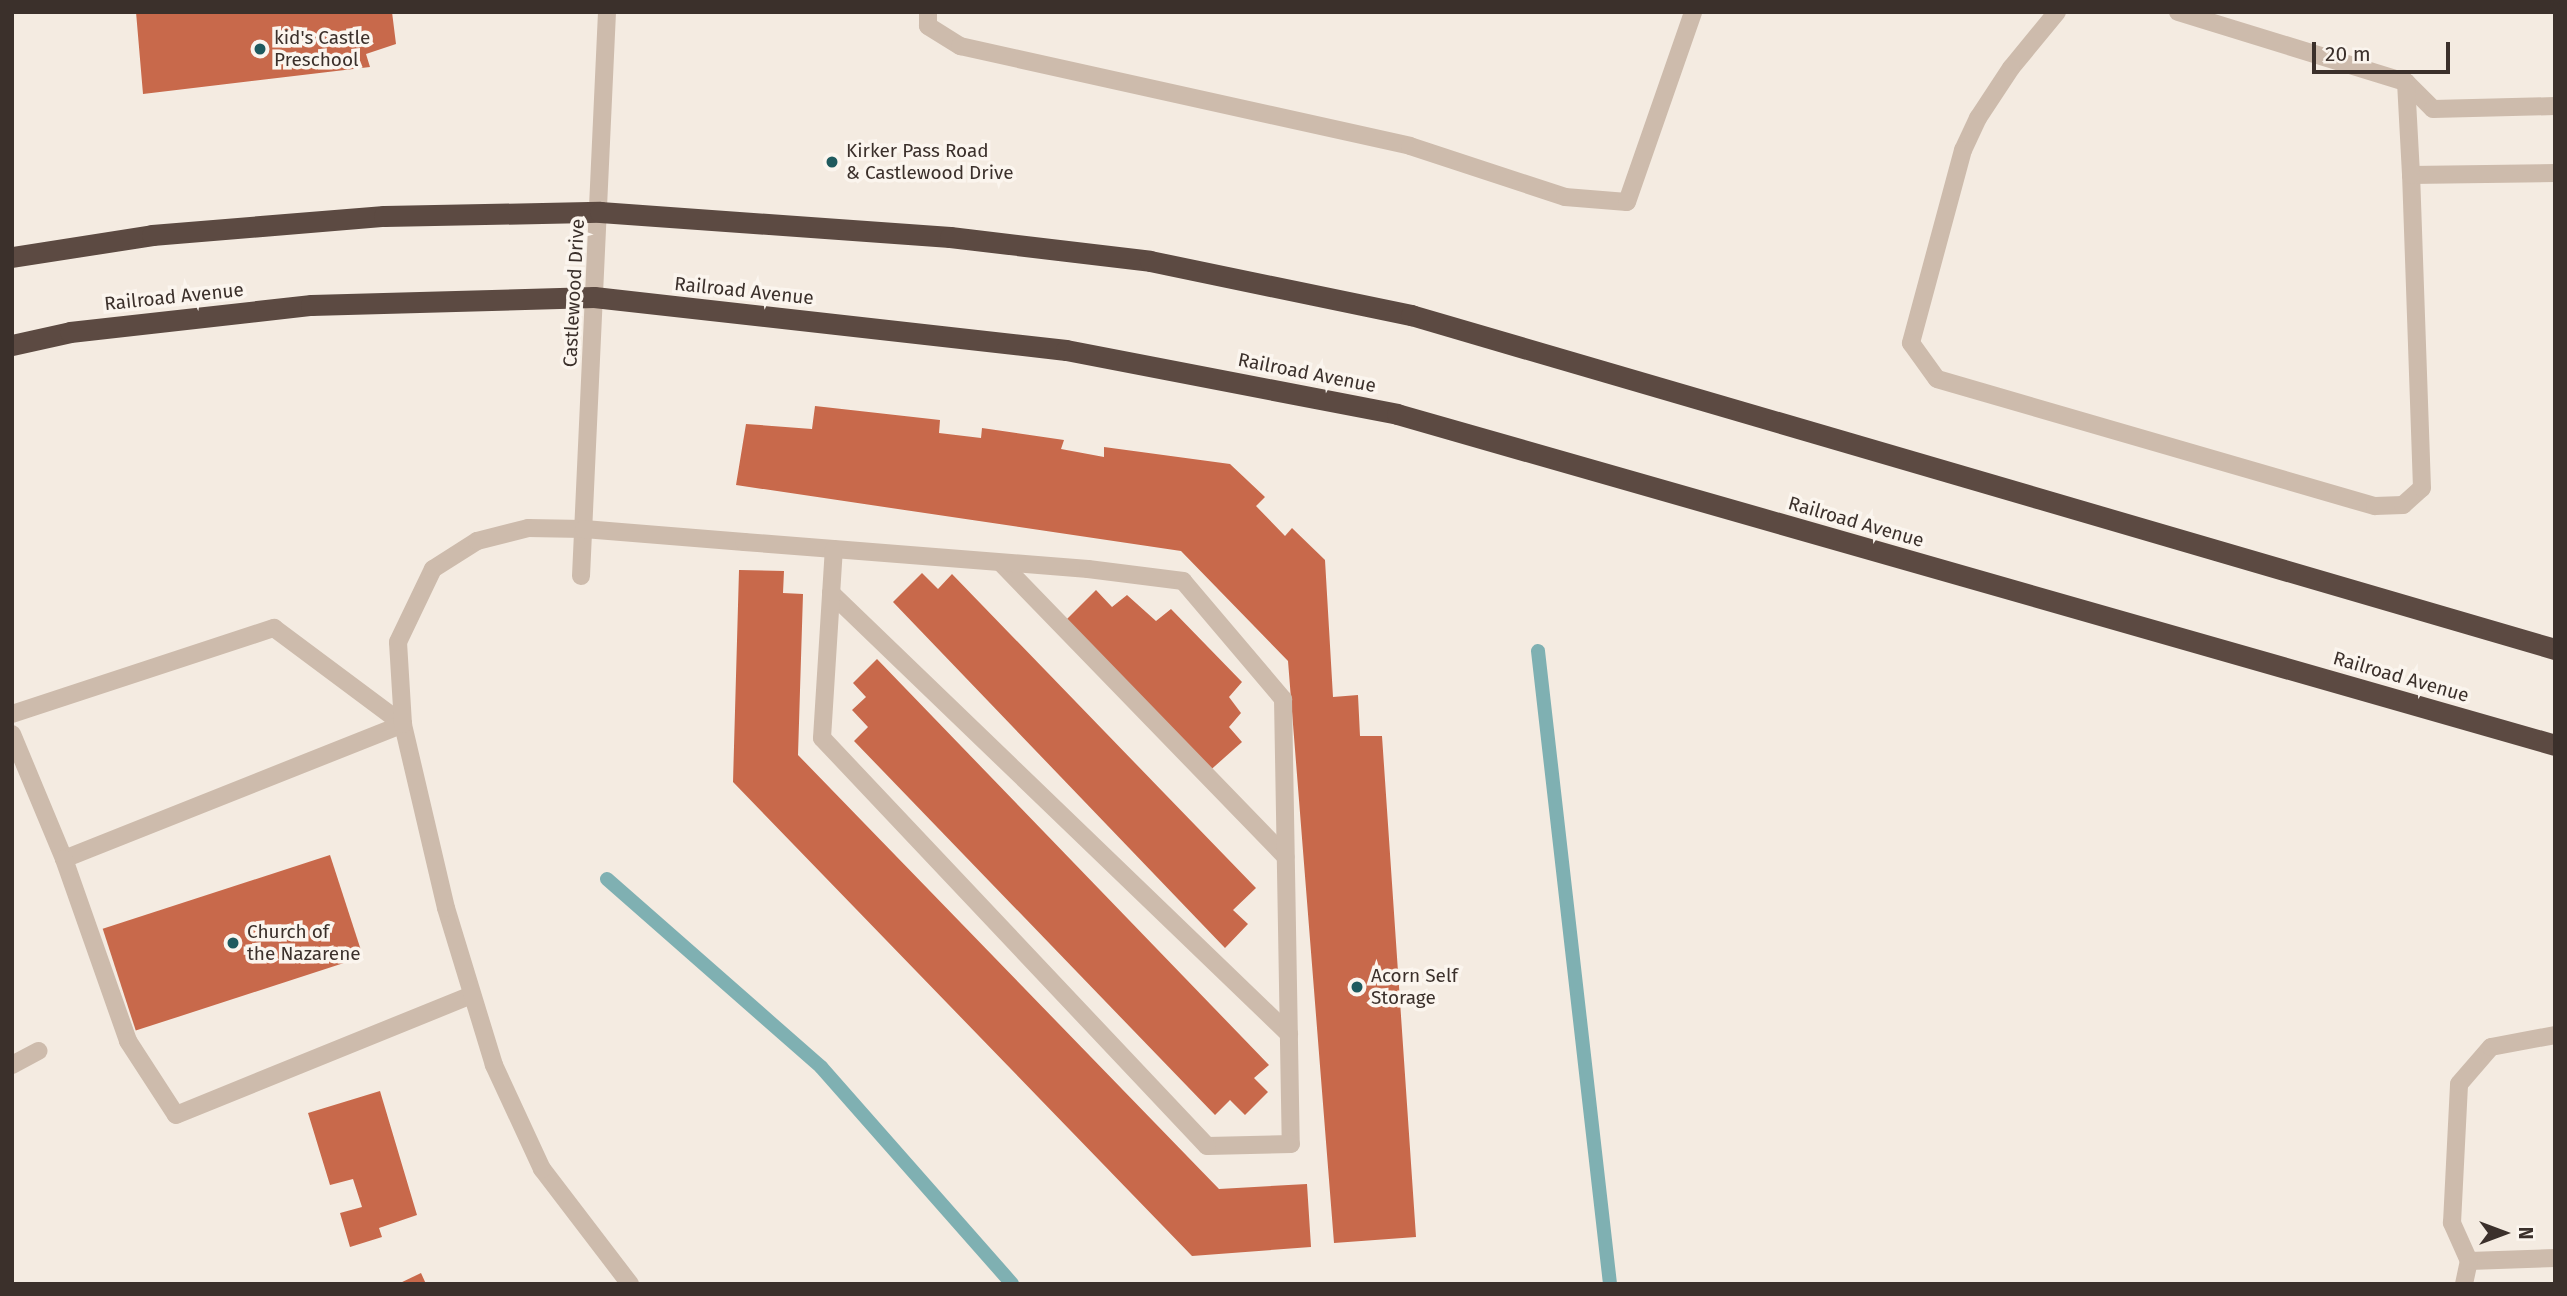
<!DOCTYPE html>
<style>
body{margin:0}
#map{position:relative;width:2567px;height:1296px;overflow:hidden;background:#f4ebe1;font-family:"Fira Sans",sans-serif}
div>[style]{position:absolute}
.stream>*{height:14px;margin:-7px;padding:0 7px;transform-origin:7px;border-radius:7px;background:#7fb0b2}
.building>*{inset:0;background:#c8694b;transform-origin:0 0}
.minor>*{height:18px;margin:-9px;padding:0 9px;transform-origin:9px;border-radius:9px;background:#cdbbac}
.highway>*{height:21px;margin:-10.5px;padding:0 10.5px;transform-origin:10.5px;border-radius:10.5px;background:#5c4a42}
.dots>*{width:19px;height:19px;translate:-50% -50%;box-sizing:border-box;border:4px solid #fbf5ee;border-radius:50%}
span{translate:-50% -50%;white-space:nowrap;text-align:center;line-height:1.15;-webkit-text-stroke:7px #fbf5ee;paint-order:stroke}
.poi-label{font-size:19px;color:#3b302b}
.left{translate:0 -50%;text-align:left}
.street-label{font-size:19px;color:#3b302b}
.frame{position:absolute;inset:0;border:14px solid #3b302b;pointer-events:none}
.north{position:absolute;left:2469px;top:1198px;width:70px;height:70px;-webkit-text-stroke:5px #fbf5ee;paint-order:stroke;rotate:90deg;font-size:19px;font-weight:700;line-height:28px;text-align:center;color:#3b302b}
.north::after{content:'';display:block;margin:auto;width:24px;height:32px;background:#3b302b;clip-path:polygon(50% 0,100% 100%,50% 72%,0 100%)}
.scale{position:absolute;left:2312px;top:42px;width:138px;height:32px;box-sizing:border-box;border:4px solid #3b302b;border-top:0;padding-left:9px;font-size:21px;line-height:24px;white-space:nowrap;color:#3b302b;-webkit-text-stroke:5px #fbf5ee;paint-order:stroke}
</style>
<div id="map">
<div class="stream">
<div style="left:1538px;top:651px;width:637px;rotate:83.51deg"></div>
<div style="left:607px;top:879px;width:285px;rotate:41.3deg"></div>
<div style="left:821px;top:1067px;width:289px;rotate:48.6deg"></div>
</div>
<div class="building">
<div style="clip-path:polygon(136px 12px,392px 12px,396px 44px,366px 54px,370px 67px,143px 94px)"></div>
<div style="clip-path:polygon(815px 406px,940px 420px,939px 433px,981px 438px,982px 428px,1064px 440px,1061px 449px,1104px 457px,1104px 447px,1230px 464px,1265px 497px,1256px 506px,1285px 536px,1292px 528px,1325px 560px,1333px 697px,1358px 695px,1360px 736px,1382px 736px,1416px 1237px,1334px 1243px,1288px 661px,1181px 551px,736px 485px,746px 424px,812px 429px)"></div>
<div style="clip-path:polygon(739px 570px,784px 571px,783px 593px,803px 594px,798px 755px,1219px 1189px,1307px 1184px,1311px 1247px,1192px 1256px,733px 782px)"></div>
<div style="clip-path:polygon(922px 573px,938px 589px,952px 574px,1256px 888px,1233px 910px,1248px 924px,1225px 948px,893px 602px)"></div>
<div style="clip-path:polygon(1096px 590px,1112px 607px,1127px 595px,1156px 621px,1171px 609px,1242px 682px,1229px 697px,1241px 713px,1229px 727px,1242px 742px,1206px 774px,1061px 625px)"></div>
<div style="clip-path:polygon(877px 659px,1269px 1065px,1254px 1078px,1268px 1092px,1245px 1115px,1230px 1100px,1215px 1115px,854px 741px,868px 727px,852px 710px,866px 697px,853px 683px)"></div>
<div style="left:330px;top:855px;width:107px;height:239px;rotate:72deg"></div>
<div style="clip-path:polygon(380px 1091px,417px 1215px,379px 1228px,382px 1237px,350px 1247px,340px 1213px,362px 1207px,353px 1179px,330px 1185px,308px 1113px)"></div>
<div style="clip-path:polygon(421px 1273px,426px 1284px,398px 1284px)"></div>
</div>
<div class="minor">
<div style="left:928px;top:12px;width:14px;rotate:90deg"></div>
<div style="left:928px;top:26px;width:38px;rotate:32deg"></div>
<div style="left:960px;top:46px;width:461px;rotate:12.5deg"></div>
<div style="left:1410px;top:146px;width:163px;rotate:18.2deg"></div>
<div style="left:1565px;top:197px;width:62px;rotate:4.6deg"></div>
<div style="left:1627px;top:202px;width:201px;rotate:-70.8deg"></div>
<div style="left:2057px;top:12px;width:72px;rotate:129.4deg"></div>
<div style="left:2011px;top:68px;width:60px;rotate:123.4deg"></div>
<div style="left:1978px;top:118px;width:35px;rotate:115deg"></div>
<div style="left:1963px;top:150px;width:200px;rotate:105.1deg"></div>
<div style="left:1911px;top:343px;width:44px;rotate:54.2deg"></div>
<div style="left:1937px;top:379px;width:456px;rotate:16.2deg"></div>
<div style="left:2375px;top:506px;width:28px;rotate:-2deg"></div>
<div style="left:2403px;top:505px;width:25px;rotate:-42deg"></div>
<div style="left:2422px;top:488px;width:313px;rotate:-92deg"></div>
<div style="left:2411px;top:175px;width:144px;rotate:-0.8deg"></div>
<div style="left:2178px;top:12px;width:239px;rotate:17.1deg"></div>
<div style="left:2406px;top:82px;width:38px;rotate:45deg"></div>
<div style="left:2433px;top:109px;width:122px;rotate:-1.4deg"></div>
<div style="left:2406px;top:82px;width:93px;rotate:86.9deg"></div>
<div style="left:1001px;top:563px;width:409px;rotate:45.9deg"></div>
<div style="left:581px;top:576px;width:565px;rotate:-87.36deg"></div>
<div style="left:831px;top:593px;width:636px;rotate:43.92deg"></div>
<div style="left:12px;top:714px;width:276px;rotate:-18.2deg"></div>
<div style="left:274px;top:628px;width:161px;rotate:36.7deg"></div>
<div style="left:12px;top:734px;width:135px;rotate:67.4deg"></div>
<div style="left:64px;top:859px;width:365px;rotate:-21.7deg"></div>
<div style="left:64px;top:859px;width:193px;rotate:70.6deg"></div>
<div style="left:128px;top:1041px;width:88px;rotate:57deg"></div>
<div style="left:176px;top:1115px;width:319px;rotate:-22.1deg"></div>
<div style="left:12px;top:1065px;width:30px;rotate:-28deg"></div>
<div style="left:2469px;top:1261px;width:86px;rotate:-2deg"></div>
<div style="left:630px;top:1284px;width:145px;rotate:-127.4deg"></div>
<div style="left:542px;top:1169px;width:115px;rotate:-114.8deg"></div>
<div style="left:494px;top:1065px;width:164px;rotate:-107deg"></div>
<div style="left:446px;top:908px;width:189px;rotate:-103.2deg"></div>
<div style="left:403px;top:724px;width:82px;rotate:-93.5deg"></div>
<div style="left:398px;top:642px;width:81px;rotate:-64.4deg"></div>
<div style="left:433px;top:569px;width:52px;rotate:-32.5deg"></div>
<div style="left:477px;top:541px;width:53px;rotate:-14.3deg"></div>
<div style="left:528px;top:528px;width:56px;rotate:1deg"></div>
<div style="left:584px;top:529px;width:161px;rotate:4.6deg"></div>
<div style="left:744px;top:542px;width:90px;rotate:4.4deg"></div>
<div style="left:834px;top:549px;width:255px;rotate:4.5deg"></div>
<div style="left:1088px;top:569px;width:96px;rotate:7.2deg"></div>
<div style="left:1183px;top:581px;width:155px;rotate:49.7deg"></div>
<div style="left:1283px;top:699px;width:445px;rotate:89deg"></div>
<div style="left:1291px;top:1144px;width:84px;rotate:178.6deg"></div>
<div style="left:1207px;top:1146px;width:561px;rotate:-133.34deg"></div>
<div style="left:822px;top:738px;width:189px;rotate:-86.4deg"></div>
<div style="left:2464px;top:1284px;width:24px;rotate:-78deg"></div>
<div style="left:2469px;top:1261px;width:42px;rotate:-114.1deg"></div>
<div style="left:2452px;top:1223px;width:139px;rotate:-87.1deg"></div>
<div style="left:2459px;top:1084px;width:49px;rotate:-49.1deg"></div>
<div style="left:2491px;top:1047px;width:65px;rotate:-10.6deg"></div>
</div>
<div class="highway">
<div style="left:12px;top:257px;width:142px;rotate:-8.9deg"></div>
<div style="left:152px;top:235px;width:233px;rotate:-4.7deg"></div>
<div style="left:384px;top:216px;width:216px;rotate:-1.1deg"></div>
<div style="left:600px;top:212px;width:351px;rotate:4.1deg"></div>
<div style="left:950px;top:237px;width:201px;rotate:6.8deg"></div>
<div style="left:1150px;top:261px;width:267px;rotate:11.7deg"></div>
<div style="left:1411px;top:315px;width:1192px;rotate:16.28deg"></div>
<div style="left:12px;top:345px;width:59px;rotate:-12.6deg"></div>
<div style="left:70px;top:332px;width:243px;rotate:-6.4deg"></div>
<div style="left:311px;top:305px;width:283px;rotate:-1.6deg"></div>
<div style="left:594px;top:297px;width:475px;rotate:6.4deg"></div>
<div style="left:1066px;top:350px;width:337px;rotate:10.9deg"></div>
<div style="left:1397px;top:414px;width:1204px;rotate:15.95deg"></div>
</div>
<div class="dots">
<div style="left:260px;top:49px;background:#1f5a5e"></div>
<div style="left:832px;top:162px;background:#1f5a5e"></div>
<div style="left:233px;top:943px;background:#1f5a5e"></div>
<div style="left:1357px;top:987px;background:#1f5a5e"></div>
</div>
<div class="poi-label">
<span class="left" style="left:274px;top:49px">kid's Castle<br>Preschool</span>
<span class="left" style="left:846px;top:162px">Kirker Pass Road<br>&amp; Castlewood Drive</span>
<span class="left" style="left:247px;top:943px">Church of<br>the Nazarene</span>
<span class="left" style="left:1371px;top:987px">Acorn Self<br>Storage</span>
</div>
<div class="street-label">
<span style="left:744px;top:291px;rotate:6deg">Railroad Avenue</span>
<span style="left:574px;top:293px;rotate:-87deg">Castlewood Drive</span>
<span style="left:174px;top:297px;rotate:-6deg">Railroad Avenue</span>
<span style="left:1307px;top:373px;rotate:11deg">Railroad Avenue</span>
<span style="left:1856px;top:522px;rotate:16deg">Railroad Avenue</span>
<span style="left:2401px;top:677px;rotate:16deg">Railroad Avenue</span>
</div>
<div class="frame"></div>
<div class="north">N</div>
<div class="scale">20 m</div>
</div>
